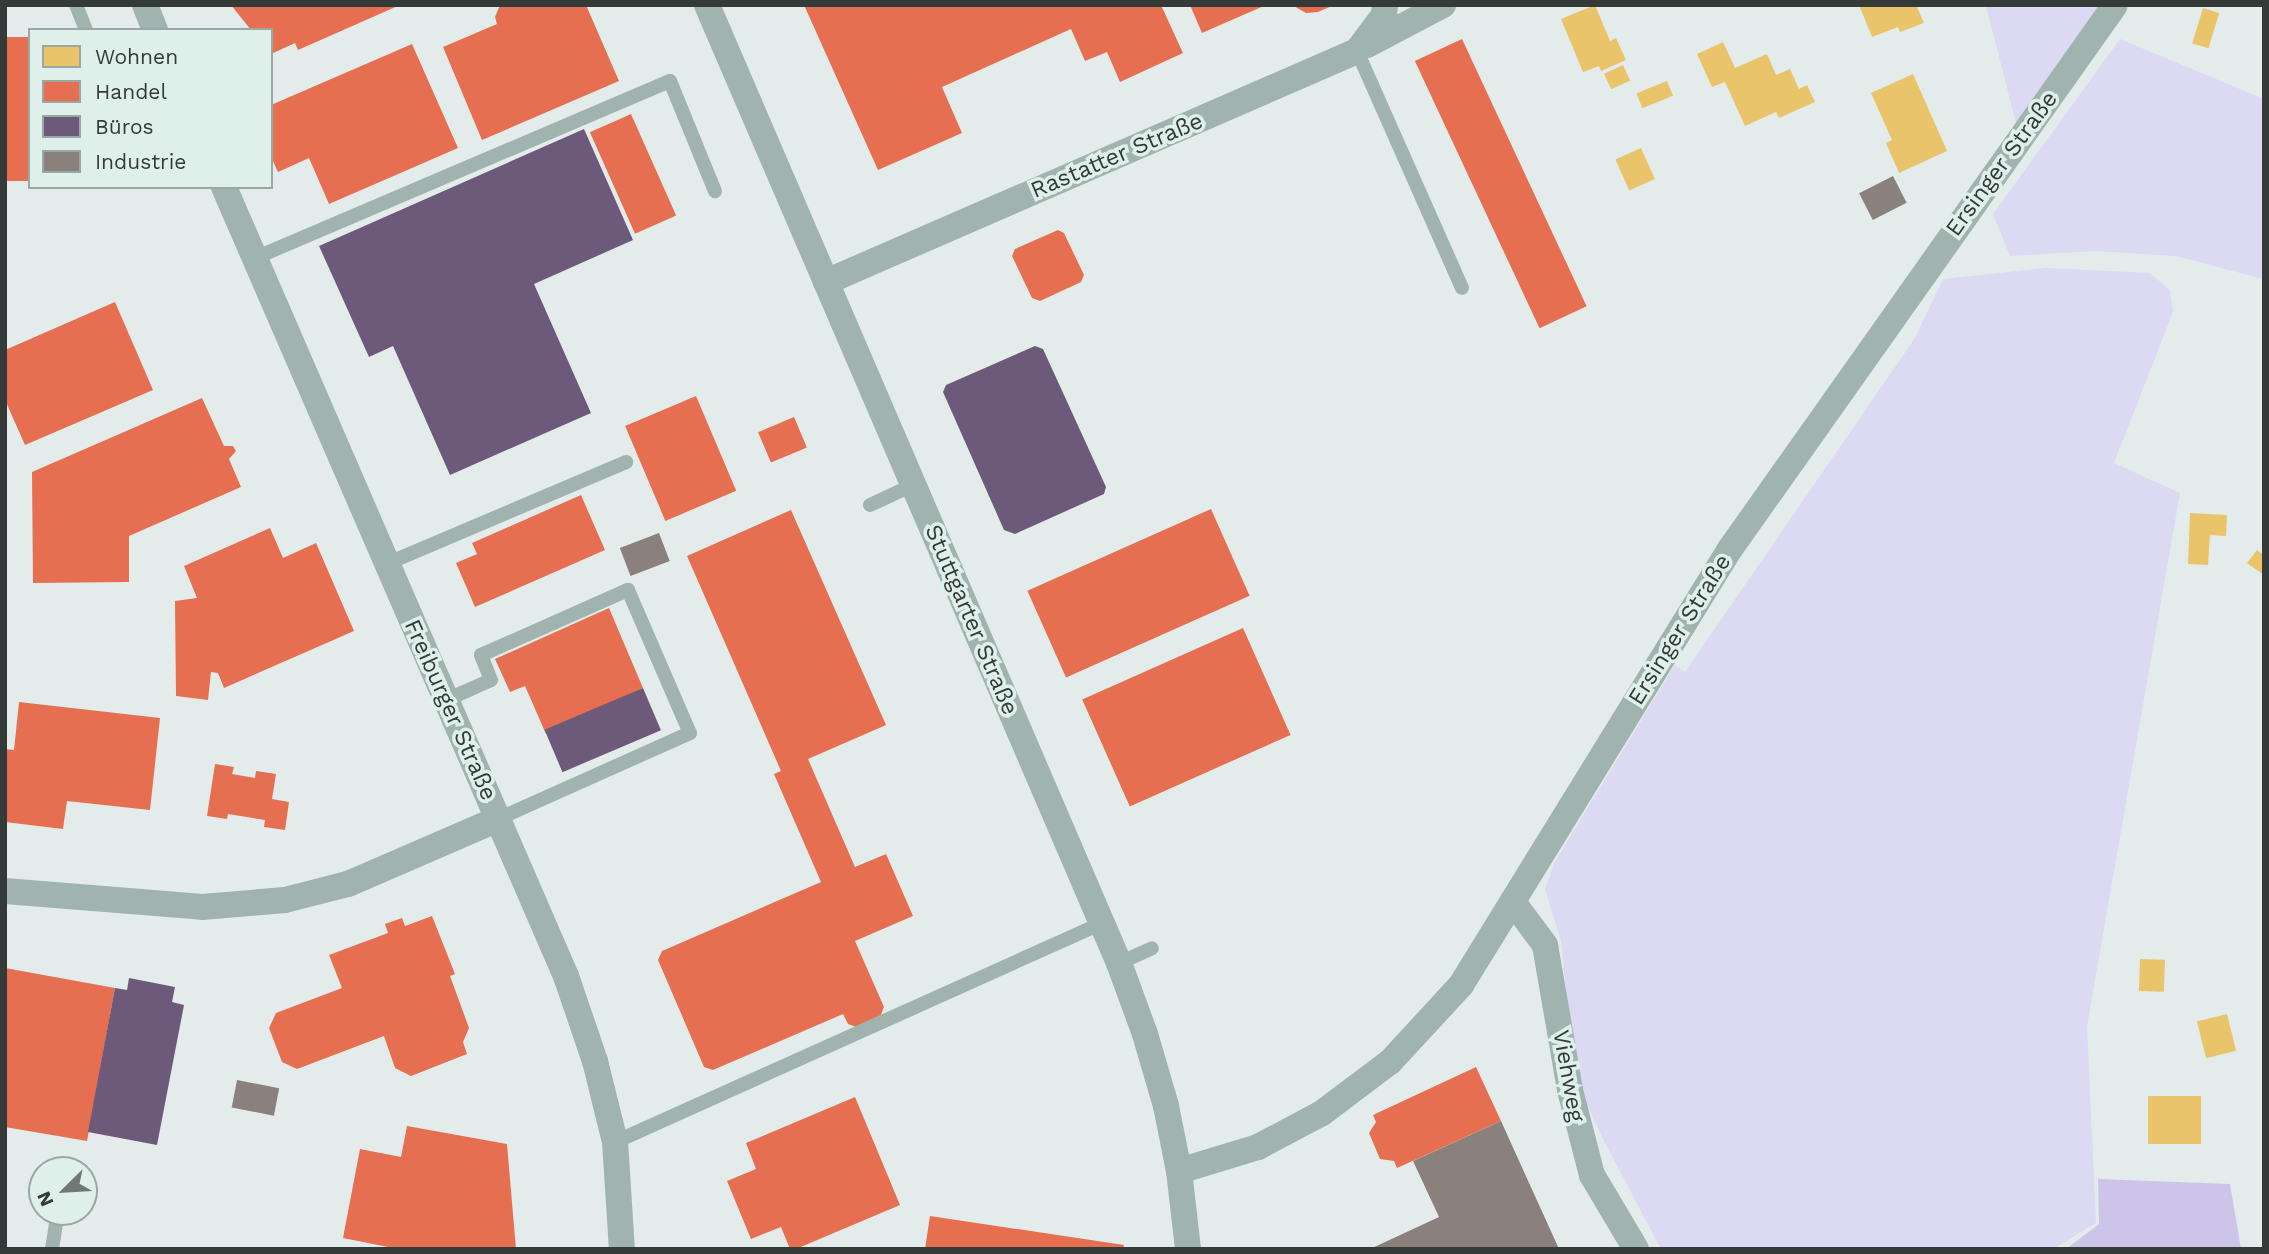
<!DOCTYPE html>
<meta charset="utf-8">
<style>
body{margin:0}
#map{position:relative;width:2269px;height:1254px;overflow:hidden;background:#e3ecea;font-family:"Work Sans",sans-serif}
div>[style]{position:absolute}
.green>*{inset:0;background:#dcd9f2}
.forest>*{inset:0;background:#ccc5e9}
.homes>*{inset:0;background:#e9c46a;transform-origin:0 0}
.shops>*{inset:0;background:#e76f51;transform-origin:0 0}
.offices>*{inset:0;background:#6d597a;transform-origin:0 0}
.industry>*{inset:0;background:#8a817c;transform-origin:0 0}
.service>*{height:14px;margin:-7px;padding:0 7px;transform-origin:7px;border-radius:7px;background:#a1b3ae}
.minor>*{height:26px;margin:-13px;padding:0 13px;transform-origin:13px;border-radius:13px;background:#a1b3ae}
span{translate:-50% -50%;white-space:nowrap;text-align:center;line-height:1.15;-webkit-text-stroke:7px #dff0eb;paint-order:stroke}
.street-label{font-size:23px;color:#343a38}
.frame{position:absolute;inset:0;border:7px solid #343a38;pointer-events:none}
.legend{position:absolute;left:28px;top:28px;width:245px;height:161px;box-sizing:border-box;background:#dff0eb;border:2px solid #9ba7a3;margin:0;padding:9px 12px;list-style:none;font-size:21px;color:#343a38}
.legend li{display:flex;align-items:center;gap:14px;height:35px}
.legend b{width:35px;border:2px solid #9ba7a3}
.north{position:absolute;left:28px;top:1156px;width:70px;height:70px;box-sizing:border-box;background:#dff0eb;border:2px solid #9ba7a3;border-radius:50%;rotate:246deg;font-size:19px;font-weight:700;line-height:28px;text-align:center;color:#343a38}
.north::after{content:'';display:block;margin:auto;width:24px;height:32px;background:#717876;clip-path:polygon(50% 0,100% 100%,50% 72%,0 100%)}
</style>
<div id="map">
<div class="green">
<div style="clip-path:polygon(2100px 5px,2016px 123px,1986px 6px)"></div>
<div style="clip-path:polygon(2120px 39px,2264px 99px,2264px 279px,2175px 256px,2096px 251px,2010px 256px,1993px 214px)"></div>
<div style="clip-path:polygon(2046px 268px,2150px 273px,2170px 290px,2173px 312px,2114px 463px,2180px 493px,2087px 1026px,2096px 1223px,2053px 1249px,1661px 1249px,1605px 1143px,1574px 1077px,1561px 941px,1545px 889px,1554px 863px,1675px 665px,1685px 672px,1915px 338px,1943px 279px)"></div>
</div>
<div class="forest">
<div style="clip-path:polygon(2098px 1179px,2230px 1184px,2241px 1249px,2066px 1249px,2099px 1224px)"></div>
</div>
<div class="homes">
<div style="clip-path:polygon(1595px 5px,1610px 41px,1616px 38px,1626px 60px,1601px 71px,1599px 66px,1583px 72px,1561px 19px)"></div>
<div style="clip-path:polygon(1859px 5px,1916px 5px,1924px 23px,1900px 32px,1898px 27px,1872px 37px)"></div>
<div style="left:2203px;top:8px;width:17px;height:37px;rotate:17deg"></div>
<div style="clip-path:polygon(1723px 42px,1735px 68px,1767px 54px,1776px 75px,1790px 69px,1799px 89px,1807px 85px,1815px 102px,1779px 118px,1776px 112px,1745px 126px,1725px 82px,1712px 87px,1697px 54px)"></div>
<div style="left:1623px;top:65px;width:17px;height:21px;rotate:65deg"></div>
<div style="clip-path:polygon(1913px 74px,1947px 151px,1899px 173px,1886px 143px,1892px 140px,1871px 93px)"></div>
<div style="left:1667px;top:81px;width:16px;height:33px;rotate:68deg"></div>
<div style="left:1641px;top:148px;width:34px;height:28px;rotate:66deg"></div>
<div style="clip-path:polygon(2190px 513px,2227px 515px,2226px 536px,2210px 535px,2208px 565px,2188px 564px)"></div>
<div style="clip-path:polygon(2257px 550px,2264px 555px,2264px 575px,2247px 563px)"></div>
<div style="left:2140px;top:959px;width:25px;height:32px;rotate:2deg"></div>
<div style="left:2227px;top:1014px;width:38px;height:31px;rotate:76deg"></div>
<div style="left:2148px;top:1096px;width:53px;height:48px"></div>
</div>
<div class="shops">
<div style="clip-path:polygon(231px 5px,400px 5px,298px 50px,295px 43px,271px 54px,271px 30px,251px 30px)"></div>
<div style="clip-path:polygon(500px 5px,586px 5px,619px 81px,482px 140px,443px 47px,497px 24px,495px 17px)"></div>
<div style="clip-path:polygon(804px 5px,1161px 5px,1183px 53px,1120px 82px,1107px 52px,1085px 61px,1071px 29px,942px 87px,962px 133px,878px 170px)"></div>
<div style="clip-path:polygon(1190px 5px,1266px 5px,1202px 33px)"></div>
<div style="clip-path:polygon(1292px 5px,1334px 5px,1318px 12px,1306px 13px)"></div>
<div style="left:30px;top:37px;width:144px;height:26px;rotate:90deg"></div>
<div style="left:1462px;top:39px;width:295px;height:52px;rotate:65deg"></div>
<div style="clip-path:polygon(412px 44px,458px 148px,329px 204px,309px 158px,278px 172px,271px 157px,271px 105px)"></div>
<div style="left:631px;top:114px;width:111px;height:45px;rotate:66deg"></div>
<div style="clip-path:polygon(1058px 230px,1064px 233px,1084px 275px,1081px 282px,1040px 301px,1032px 298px,1012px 256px,1015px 249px)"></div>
<div style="clip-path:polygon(115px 302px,153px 390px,25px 445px,5px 400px,5px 350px)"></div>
<div style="left:696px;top:396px;width:103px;height:77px;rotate:67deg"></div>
<div style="clip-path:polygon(202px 398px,224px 446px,233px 446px,236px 451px,229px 459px,241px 487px,129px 536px,129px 582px,33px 583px,32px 472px)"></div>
<div style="left:794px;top:417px;width:33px;height:39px;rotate:67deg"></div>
<div style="clip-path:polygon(581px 495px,605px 550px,475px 607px,456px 563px,477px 554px,472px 543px)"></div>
<div style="left:1211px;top:509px;width:95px;height:201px;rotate:66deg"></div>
<div style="clip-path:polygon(791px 510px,886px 725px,808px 759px,855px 867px,886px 854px,913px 916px,855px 941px,884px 1007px,880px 1017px,856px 1027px,848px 1024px,843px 1014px,713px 1070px,704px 1067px,658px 960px,662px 951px,821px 882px,774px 774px,781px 771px,687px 556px)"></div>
<div style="clip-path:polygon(270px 528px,283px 558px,316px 543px,354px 631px,224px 688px,218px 673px,211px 672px,208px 700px,176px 696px,175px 601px,197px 598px,184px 566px)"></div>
<div style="clip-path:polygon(609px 608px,643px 688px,546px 734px,525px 686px,510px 692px,495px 659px)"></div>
<div style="left:1243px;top:628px;width:117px;height:176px;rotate:66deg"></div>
<div style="clip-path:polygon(19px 702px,160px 718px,150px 810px,67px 801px,63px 829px,5px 822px,5px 749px,14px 750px)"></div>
<div style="clip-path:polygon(215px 764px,234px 767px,232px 774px,255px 778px,256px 771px,276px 774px,272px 799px,289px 802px,285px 830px,264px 827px,265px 820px,228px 814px,227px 819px,207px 816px)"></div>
<div style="clip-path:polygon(432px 916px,455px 974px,450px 976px,469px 1028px,463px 1042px,467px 1054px,411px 1076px,395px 1068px,384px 1036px,297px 1069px,282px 1062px,269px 1028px,276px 1013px,342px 988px,329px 955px,388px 933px,385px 924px,402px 918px,405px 926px)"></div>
<div style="clip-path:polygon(5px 968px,115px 988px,87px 1141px,5px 1127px)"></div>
<div style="clip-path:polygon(1476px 1067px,1501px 1121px,1397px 1168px,1394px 1161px,1380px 1159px,1369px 1133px,1376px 1122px,1373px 1115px)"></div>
<div style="clip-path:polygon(855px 1097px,900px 1205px,796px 1249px,790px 1249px,781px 1227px,751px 1239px,727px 1181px,756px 1169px,746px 1143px)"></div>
<div style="clip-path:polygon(407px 1126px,507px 1144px,516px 1249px,398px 1249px,343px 1238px,360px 1149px,401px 1157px)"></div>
<div style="clip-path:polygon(930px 1216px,1124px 1245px,1123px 1249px,925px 1249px)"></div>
</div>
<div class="offices">
<div style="clip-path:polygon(584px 129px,633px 240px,534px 284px,591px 413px,450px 475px,393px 346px,369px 357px,319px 246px)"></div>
<div style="clip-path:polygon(1035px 346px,1043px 349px,1106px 487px,1104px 494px,1015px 534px,1004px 530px,943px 392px,946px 385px)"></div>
<div style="left:643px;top:688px;width:46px;height:107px;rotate:67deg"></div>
<div style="clip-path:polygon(129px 978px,175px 987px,172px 1002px,184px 1005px,157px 1145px,88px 1132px,115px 988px,127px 990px)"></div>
</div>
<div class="industry">
<div style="left:1893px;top:176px;width:30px;height:38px;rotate:63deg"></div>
<div style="left:659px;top:533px;width:30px;height:42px;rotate:69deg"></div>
<div style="left:237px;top:1080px;width:43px;height:28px;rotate:11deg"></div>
<div style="clip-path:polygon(1501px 1121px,1559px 1249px,1370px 1249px,1439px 1217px,1413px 1161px)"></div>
</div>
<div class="service">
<div style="left:76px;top:5px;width:27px;rotate:68deg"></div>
<div style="left:1357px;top:51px;width:259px;rotate:66.1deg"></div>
<div style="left:255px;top:258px;width:451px;rotate:-23.1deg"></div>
<div style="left:670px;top:81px;width:119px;rotate:67.8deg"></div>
<div style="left:870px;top:505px;width:47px;rotate:-24.9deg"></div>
<div style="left:386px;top:564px;width:261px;rotate:-23deg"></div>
<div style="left:446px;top:700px;width:49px;rotate:-24deg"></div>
<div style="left:491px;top:680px;width:27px;rotate:-112deg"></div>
<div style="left:481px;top:655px;width:161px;rotate:-23.9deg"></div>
<div style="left:628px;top:590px;width:156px;rotate:66.6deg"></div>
<div style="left:690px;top:733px;width:210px;rotate:155.9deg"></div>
<div style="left:1119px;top:963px;width:36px;rotate:-24deg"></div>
<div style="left:615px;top:1142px;width:534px;rotate:-24.21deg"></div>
<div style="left:52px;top:1249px;width:37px;rotate:-81deg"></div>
</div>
<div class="minor">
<div style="left:145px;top:5px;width:27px;rotate:68deg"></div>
<div style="left:707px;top:5px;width:1043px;rotate:66.73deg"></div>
<div style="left:1119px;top:963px;width:76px;rotate:69.9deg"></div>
<div style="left:1145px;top:1034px;width:75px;rotate:73.7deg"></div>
<div style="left:1166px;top:1106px;width:66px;rotate:78.7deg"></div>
<div style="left:1179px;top:1171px;width:79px;rotate:83.4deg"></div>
<div style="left:1367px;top:45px;width:86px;rotate:-27.8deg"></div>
<div style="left:224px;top:187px;width:860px;rotate:66.57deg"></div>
<div style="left:566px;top:976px;width:90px;rotate:71.2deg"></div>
<div style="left:595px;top:1061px;width:83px;rotate:76.1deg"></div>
<div style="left:615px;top:1142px;width:107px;rotate:86.3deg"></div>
<div style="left:826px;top:282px;width:579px;rotate:-23.51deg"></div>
<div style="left:1357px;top:51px;width:45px;rotate:-53.1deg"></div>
<div style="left:1384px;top:15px;width:10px;rotate:-84deg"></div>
<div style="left:5px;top:891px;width:198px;rotate:4.6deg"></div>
<div style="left:202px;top:907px;width:83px;rotate:-4.8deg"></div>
<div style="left:285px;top:900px;width:65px;rotate:-14.3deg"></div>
<div style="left:348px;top:884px;width:163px;rotate:-23.4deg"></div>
<div style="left:1513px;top:902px;width:54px;rotate:53.3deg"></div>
<div style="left:1545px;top:945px;width:147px;rotate:80.2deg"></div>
<div style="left:1570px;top:1090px;width:88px;rotate:75.5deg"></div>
<div style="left:1592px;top:1175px;width:86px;rotate:59.3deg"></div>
<div style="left:1179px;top:1171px;width:83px;rotate:-16.9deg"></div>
<div style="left:1258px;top:1147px;width:72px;rotate:-28deg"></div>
<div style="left:1322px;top:1113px;width:85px;rotate:-36.9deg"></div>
<div style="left:1390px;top:1062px;width:105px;rotate:-47.3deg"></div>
<div style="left:1461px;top:985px;width:512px;rotate:-58.33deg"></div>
<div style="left:1730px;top:549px;width:666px;rotate:-54.71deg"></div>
</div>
<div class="street-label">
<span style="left:1117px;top:156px;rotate:-23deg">Rastatter Straße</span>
<span style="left:2002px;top:164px;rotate:-54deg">Ersinger Straße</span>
<span style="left:971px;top:620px;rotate:67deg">Stuttgarter Straße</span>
<span style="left:1680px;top:630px;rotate:-58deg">Ersinger Straße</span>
<span style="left:450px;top:710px;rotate:66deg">Freiburger Straße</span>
<span style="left:1568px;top:1076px;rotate:80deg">Viehweg</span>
</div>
<div class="frame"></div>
<ul class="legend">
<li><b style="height:19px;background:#e9c46a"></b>Wohnen</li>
<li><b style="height:19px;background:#e76f51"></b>Handel</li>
<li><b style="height:19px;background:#6d597a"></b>Büros</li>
<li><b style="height:19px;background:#8a817c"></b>Industrie</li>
</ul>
<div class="north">N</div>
</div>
